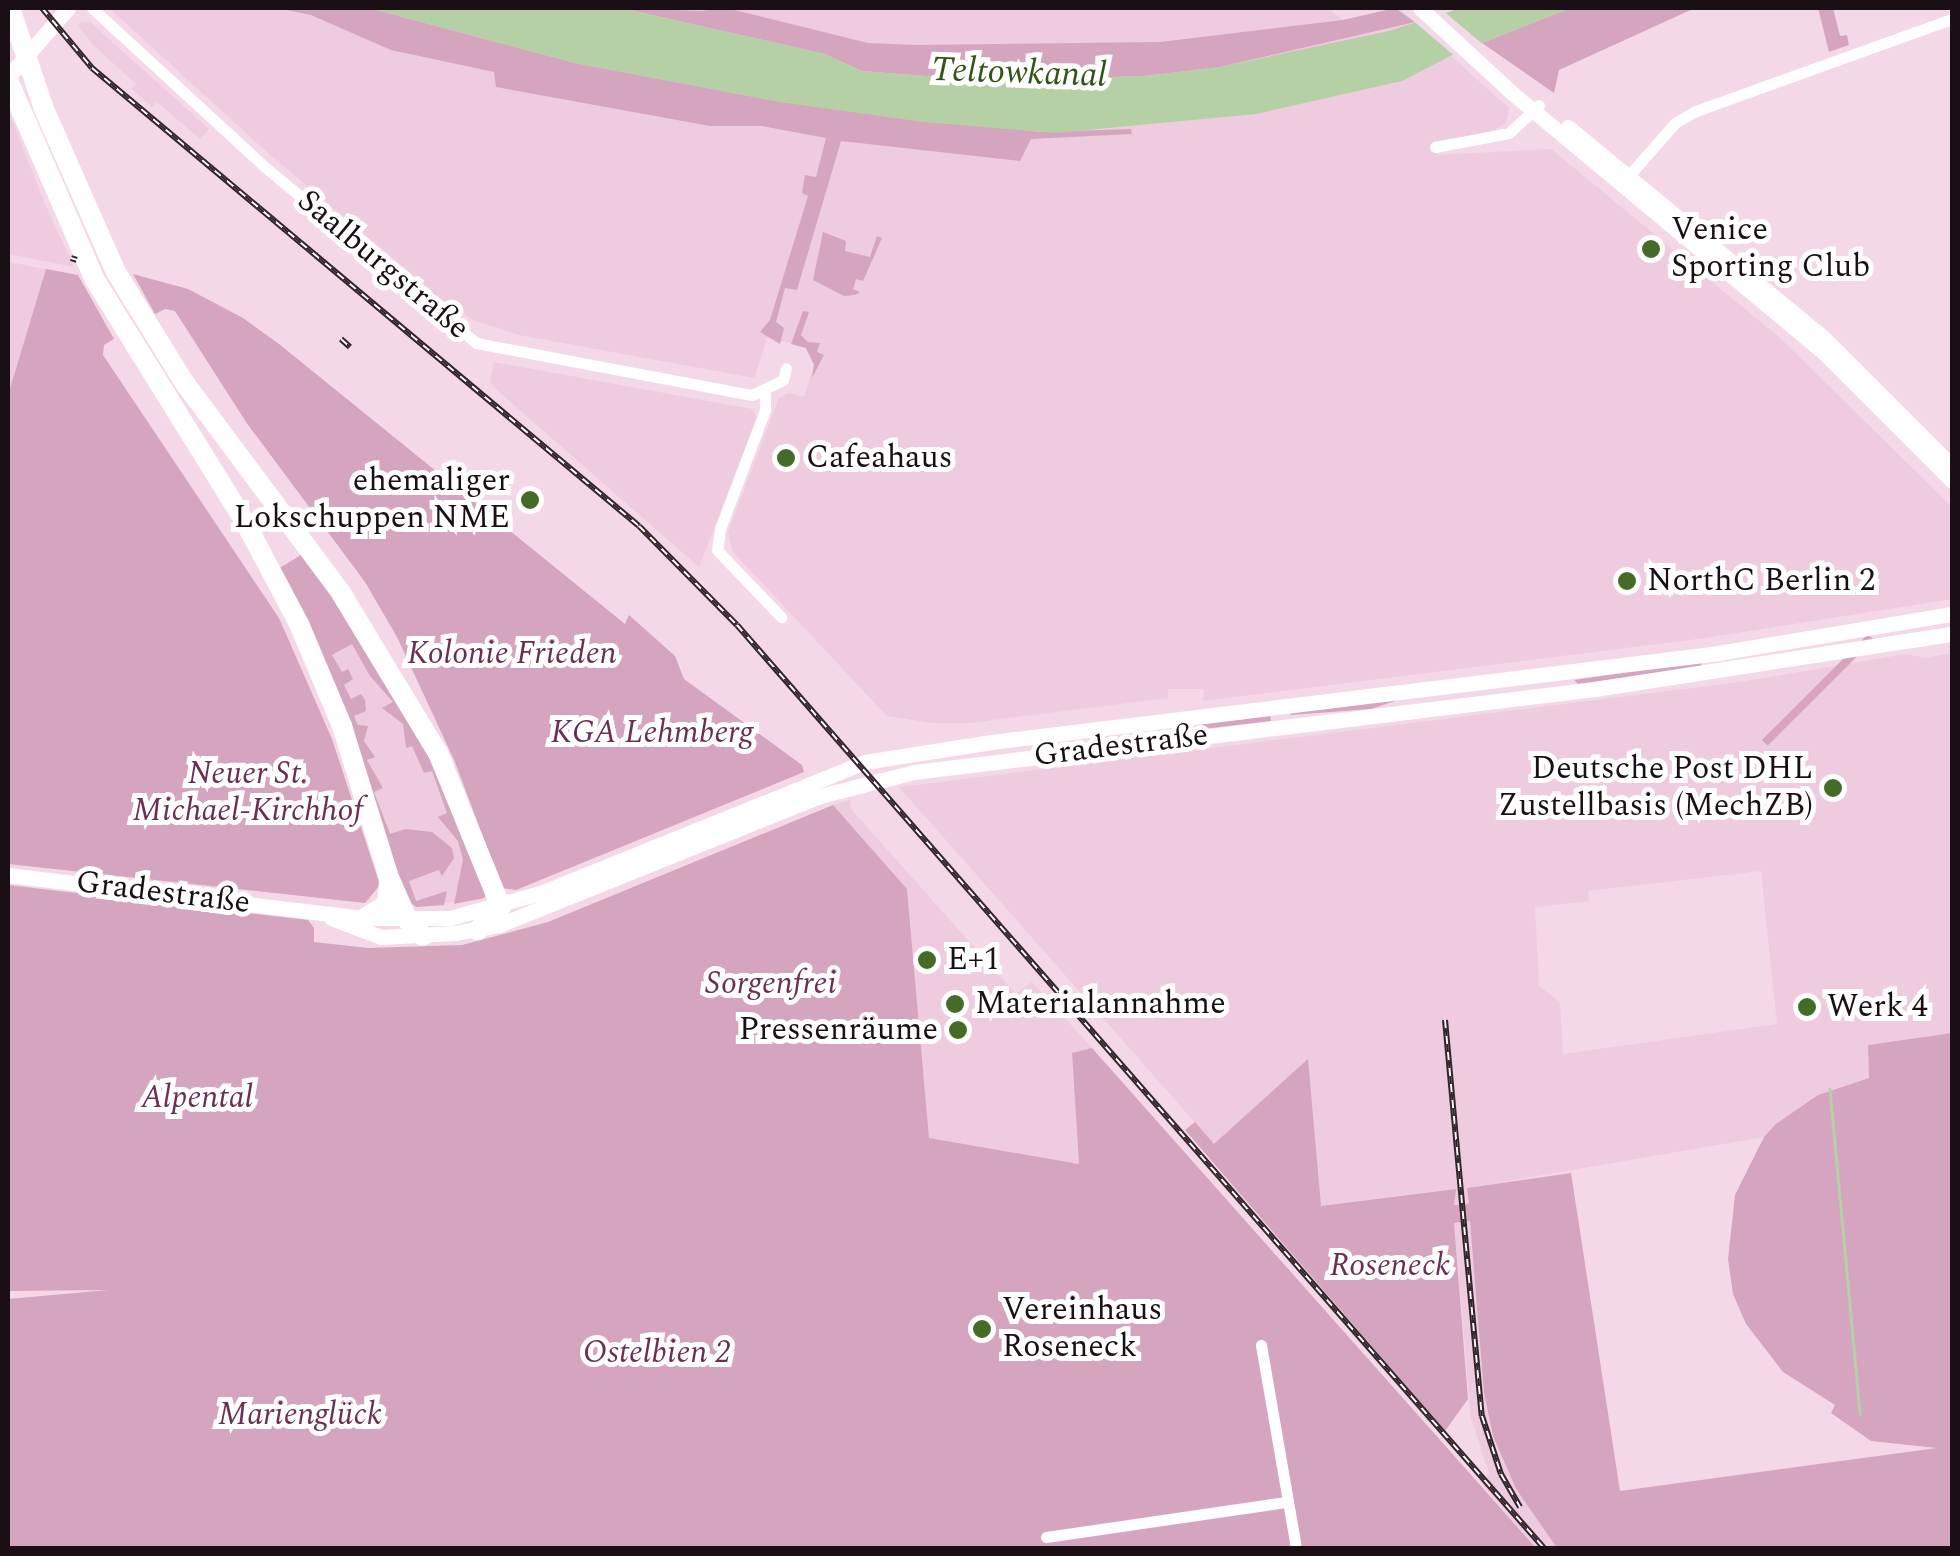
<!DOCTYPE html>
<meta charset="utf-8">
<style>
body{margin:0}
#map{position:relative;width:1960px;height:1556px;overflow:hidden;background:#f4d8e7;font-family:Spectral,serif}
div>[style]{position:absolute}
.built>*{inset:0;background:#eecbde}
.green>*{inset:0;background:#d5a5bf;transform-origin:0 0}
.water>*{inset:0;background:#b4d0a4}
.pier>*{inset:0;background:#f4d8e7}
.stream>*{height:2.5px;margin:-1.25px;padding:0 1.25px;transform-origin:1.25px;border-radius:1.25px;background:#b4d0a4}
.street>*{height:11px;margin:-5.5px;padding:0 5.5px;transform-origin:5.5px;border-radius:5.5px;background:#fff}
.secondary>*{height:15px;margin:-7.5px;padding:0 7.5px;transform-origin:7.5px;border-radius:7.5px;background:#fff}
.highway>*{height:20px;margin:-10px;padding:0 10px;transform-origin:10px;border-radius:10px;background:#fff}
.rail>*{height:6px;margin-top:-3px;transform-origin:0;background:repeating-linear-gradient(90deg,#fff 0 8px,#31252b 0 16px);box-sizing:border-box;border-block:2px solid #31252b}
.dots>*{width:28px;height:28px;translate:-50% -50%;box-sizing:border-box;border:5px solid #fff;border-radius:50%}
span{translate:-50% -50%;white-space:nowrap;text-align:center;line-height:1.15;-webkit-text-stroke:10px #fff;paint-order:stroke}
.poi-label{font-size:32px;color:#190f14}
.left{translate:0 -50%;text-align:left}
.right{translate:-100% -50%;text-align:right}
.street-label{font-size:32px;color:#190f14}
.park-label{font-size:32px;color:#6a2f53;font-style:italic}
.water-label{font-size:35px;color:#325417;font-style:italic}
.frame{position:absolute;inset:0;border:10px solid #190f14;pointer-events:none}
</style>
<div id="map">
<div class="built">
<div style="clip-path:polygon(109px 8px,1328px 8px,1343px 20px,1398px 8px,1509px 108px,1506px 123px,1485px 135px,1434px 141px,1437px 155px,1551px 149px,1780px 338px,1952px 507px,1952px 599px,1705px 638px,1203px 701px,1204px 689px,1168px 689px,1168px 698px,969px 723px,932px 723px,887px 716px,732px 551px,728px 532px,779px 398px,789px 393px,804px 397px,814px 365px,805px 347px,767px 337px,755px 378px,519px 335px,473px 320px,448px 305px,267px 152px)"></div>
<div style="clip-path:polygon(82px 22px,90px 22px,209px 129px,200px 139px,157px 102px,152px 107px,132px 89px,136px 84px,92px 44px,78px 25px)"></div>
<div style="clip-path:polygon(8px 109px,44px 202px,74px 267px,8px 254px)"></div>
<div style="clip-path:polygon(8px 262px,46px 269px,8px 395px)"></div>
<div style="clip-path:polygon(494px 362px,752px 409px,757px 417px,699px 567px,497px 390px,490px 382px)"></div>
<div style="clip-path:polygon(304px 553px,406px 706px,484px 898px,416px 907px,367px 788px)"></div>
<div style="clip-path:polygon(evenodd,1952px 653px,1952px 1033px,1868px 1045px,1869px 1078px,1817px 1095px,1764px 1137px,1468px 1188px,1469px 1204px,1453px 1206px,1455px 1189px,1320px 1206px,1308px 1060px,1214px 1144px,899px 787px,1740px 682px,1906px 654px,1925px 658px,1952px 653px,1761px 871px,1777px 1024px,1563px 1054px,1560px 1002px,1539px 986px,1535px 907px,1589px 901px,1588px 891px,1761px 871px)"></div>
<div style="clip-path:polygon(850px 800px,851px 809px,1016px 994px,1032px 982px,1092px 1048px,1072px 1053px,1079px 1165px,929px 1139px,907px 889px,833px 805px)"></div>
<div style="clip-path:polygon(1471px 1221px,1484px 1393px,1493px 1436px,1516px 1489px,1557px 1548px,1536px 1548px,1480px 1482px,1489px 1474px,1471px 1418px,1454px 1223px)"></div>
</div>
<div class="green">
<div style="clip-path:polygon(277px 8px,369px 8px,575px 63px,781px 102px,1039px 132px,1131px 129px,1132px 134px,1031px 139px,1020px 161px,841px 141px,797px 290px,785px 288px,776px 322px,784px 328px,780px 344px,760px 332px,770px 320px,808px 196px,802px 193px,805px 175px,816px 177px,826px 138px,762px 126px,710px 126px,496px 87px,494px 72px,391px 50px,311px 15px)"></div>
<div style="clip-path:polygon(621px 8px,701px 11px,726px 8px,868px 43px,918px 45px,1160px 42px,1343px 20px,1395px 8px,1415px 22px,1220px 67px,1144px 76px,989px 81px,862px 71px,825px 54px)"></div>
<div style="clip-path:polygon(1570px 8px,1695px 8px,1559px 70px,1554px 93px,1482px 43px)"></div>
<div style="clip-path:polygon(1818px 8px,1833px 8px,1840px 36px,1847px 35px,1849px 45px,1829px 52px)"></div>
<div style="clip-path:polygon(823px 232px,846px 241px,845px 251px,870px 257px,877px 236px,882px 238px,863px 281px,856px 279px,853px 289px,860px 292px,855px 295px,844px 296px,813px 280px)"></div>
<div style="clip-path:polygon(46px 269px,78px 275px,114px 339px,104px 345px,103px 355px,279px 618px,332px 739px,380px 885px,365px 903px,8px 864px,8px 395px)"></div>
<div style="clip-path:polygon(133px 274px,188px 289px,243px 318px,279px 344px,625px 624px,629px 615px,675px 656px,684px 679px,802px 765px,804px 772px,516px 890px,502px 888px,455px 762px,397px 637px,365px 582px,246px 422px,175px 311px,165px 309px,155px 314px)"></div>
<div style="clip-path:polygon(803px 311px,809px 312px,801px 335px,808px 342px,820px 343px,817px 352px,824px 355px,812px 378px,814px 365px,806px 348px,791px 344px)"></div>
<div style="clip-path:polygon(304px 553px,432px 755px,489px 891px,484px 898px,454px 904px,463px 860px,458px 841px,438px 817px,447px 813px,432px 771px,424px 773px,412px 746px,406px 748px,403px 724px,382px 708px,393px 702px,370px 676px,352px 644px,332px 655px,342px 672px,348px 669px,353px 679px,344px 685px,351px 699px,361px 694px,365px 700px,366px 711px,354px 716px,358px 725px,368px 726px,364px 741px,375px 757px,367px 760px,383px 788px,374px 792px,390px 834px,406px 829px,432px 832px,452px 848px,454px 858px,442px 876px,439px 870px,409px 881px,416px 901px,447px 891px,444px 905px,416px 907px,404px 897px,278px 569px)"></div>
<div style="left:1868px;top:634px;width:8px;height:150px;rotate:45deg"></div>
<div style="clip-path:polygon(1702px 661px,1701px 667px,1578px 684px,1574px 680px)"></div>
<div style="clip-path:polygon(1398px 700px,1371px 709px,1290px 715px,1291px 713px)"></div>
<div style="clip-path:polygon(1270px 716px,1271px 721px,1203px 729px,1198px 725px)"></div>
<div style="clip-path:polygon(833px 805px,907px 889px,929px 1138px,1079px 1164px,1072px 1053px,1092px 1048px,1536px 1548px,8px 1548px,8px 1299px,108px 1290px,8px 1291px,8px 885px,308px 920px,314px 928px,314px 942px,368px 948px,462px 945px,548px 922px)"></div>
<div style="clip-path:polygon(1952px 1033px,1952px 1548px,1557px 1548px,1516px 1489px,1493px 1436px,1484px 1393px,1470px 1221px,1454px 1223px,1468px 1399px,1445px 1431px,1185px 1130px,1195px 1122px,1214px 1144px,1308px 1059px,1321px 1206px,1456px 1189px,1454px 1205px,1465px 1205px,1469px 1203px,1467px 1188px,1571px 1173px,1620px 1491px,1937px 1448px,1871px 1441px,1831px 1413px,1835px 1405px,1783px 1372px,1746px 1324px,1733px 1294px,1728px 1259px,1735px 1195px,1764px 1137px,1776px 1124px,1818px 1095px,1869px 1078px,1868px 1045px)"></div>
</div>
<div class="water">
<div style="clip-path:polygon(369px 8px,621px 8px,825px 54px,862px 71px,989px 81px,1144px 76px,1220px 67px,1389px 31px,1461px 8px,1570px 8px,1452px 55px,1402px 81px,1256px 114px,1055px 133px,923px 122px,780px 102px,575px 63px)"></div>
</div>
<div class="pier">
<div style="clip-path:polygon(1441px 9px,1486px 47px,1457px 58px,1410px 18px)"></div>
</div>
<div class="stream">
<div style="left:1830px;top:1089px;width:326px;rotate:84.7deg"></div>
</div>
<div class="street">
<div style="left:92px;top:8px;width:235px;rotate:42.6deg"></div>
<div style="left:265px;top:167px;width:275px;rotate:39.8deg"></div>
<div style="left:476px;top:343px;width:281px;rotate:10.7deg"></div>
<div style="left:752px;top:395px;width:34px;rotate:-26deg"></div>
<div style="left:783px;top:380px;width:12px;rotate:-76deg"></div>
<div style="left:1435px;top:147px;width:75px;rotate:-10.7deg"></div>
<div style="left:1509px;top:133px;width:41px;rotate:-43deg"></div>
<div style="left:1623px;top:182px;width:79px;rotate:-48.6deg"></div>
<div style="left:1675px;top:123px;width:24px;rotate:-30deg"></div>
<div style="left:1696px;top:111px;width:272px;rotate:-19.8deg"></div>
<div style="left:765px;top:392px;width:18px;rotate:90deg"></div>
<div style="left:765px;top:410px;width:127px;rotate:110.7deg"></div>
<div style="left:720px;top:529px;width:21px;rotate:98deg"></div>
<div style="left:717px;top:550px;width:93px;rotate:46.3deg"></div>
<div style="left:1261px;top:1345px;width:206px;rotate:80.2deg"></div>
<div style="left:1046px;top:1537px;width:243px;rotate:-8.3deg"></div>
</div>
<div class="secondary">
<div style="left:1420px;top:8px;width:124px;rotate:42.7deg"></div>
<div style="left:1511px;top:92px;width:408px;rotate:39.8deg"></div>
<div style="left:1824px;top:353px;width:181px;rotate:45deg"></div>
<div style="left:8px;top:77px;width:91px;rotate:-49deg"></div>
<div style="left:1568px;top:127px;width:333px;rotate:39.5deg"></div>
<div style="left:1825px;top:339px;width:180px;rotate:45deg"></div>
<div style="left:8px;top:875px;width:360px;rotate:6.9deg"></div>
<div style="left:365px;top:918px;width:85px"></div>
<div style="left:450px;top:918px;width:97px;rotate:-15.6deg"></div>
<div style="left:543px;top:892px;width:347px;rotate:-22deg"></div>
<div style="left:865px;top:762px;width:128px;rotate:-9deg"></div>
<div style="left:991px;top:742px;width:726px;rotate:-6.96deg"></div>
<div style="left:1712px;top:654px;width:243px;rotate:-9.5deg"></div>
<div style="left:331px;top:918px;width:53px;rotate:20.8deg"></div>
<div style="left:381px;top:937px;width:74px;rotate:-3.1deg"></div>
<div style="left:455px;top:933px;width:45px;rotate:-10.3deg"></div>
<div style="left:499px;top:925px;width:346px;rotate:-21.9deg"></div>
<div style="left:820px;top:796px;width:97px;rotate:-14.3deg"></div>
<div style="left:914px;top:772px;width:686px;rotate:-6.95deg"></div>
<div style="left:1595px;top:689px;width:361px;rotate:-8.8deg"></div>
</div>
<div class="highway">
<div style="left:10px;top:8px;width:107px;rotate:71.4deg"></div>
<div style="left:44px;top:109px;width:178px;rotate:66.2deg"></div>
<div style="left:116px;top:272px;width:129px;rotate:58.3deg"></div>
<div style="left:184px;top:382px;width:263px;rotate:53.3deg"></div>
<div style="left:341px;top:593px;width:187px;rotate:58.8deg"></div>
<div style="left:438px;top:753px;width:166px;rotate:67.8deg"></div>
<div style="left:501px;top:907px;width:33px;rotate:135deg"></div>
<div style="left:8px;top:80px;width:218px;rotate:66.5deg"></div>
<div style="left:95px;top:280px;width:285px;rotate:58.2deg"></div>
<div style="left:245px;top:522px;width:115px;rotate:62.1deg"></div>
<div style="left:299px;top:624px;width:111px;rotate:67.1deg"></div>
<div style="left:342px;top:726px;width:156px;rotate:72.8deg"></div>
<div style="left:388px;top:875px;width:50px;rotate:66.5deg"></div>
<div style="left:408px;top:921px;width:21px;rotate:45deg"></div>
<div style="left:365px;top:918px;width:26px;rotate:-32deg"></div>
<div style="left:387px;top:904px;width:22px;rotate:-85deg"></div>
</div>
<div class="rail">
<div style="left:42px;top:8px;width:78px;rotate:50.2deg"></div>
<div style="left:92px;top:68px;width:713px;rotate:39.94deg"></div>
<div style="left:639px;top:526px;width:139px;rotate:45.3deg"></div>
<div style="left:737px;top:625px;width:1226px;rotate:48.84deg"></div>
<div style="left:71px;top:258px;width:6px;rotate:18deg"></div>
<div style="left:341px;top:339px;width:12px;rotate:42deg"></div>
<div style="left:1445px;top:1020px;width:398px;rotate:84.7deg"></div>
<div style="left:1482px;top:1416px;width:61px;rotate:71.9deg"></div>
<div style="left:1501px;top:1474px;width:38px;rotate:60deg"></div>
</div>
<div class="dots">
<div style="left:1651px;top:249px;background:#456c27"></div>
<div style="left:786px;top:458px;background:#456c27"></div>
<div style="left:530px;top:500px;background:#456c27"></div>
<div style="left:1627px;top:581px;background:#456c27"></div>
<div style="left:1833px;top:788px;background:#456c27"></div>
<div style="left:927px;top:960px;background:#456c27"></div>
<div style="left:955px;top:1004px;background:#456c27"></div>
<div style="left:1807px;top:1007px;background:#456c27"></div>
<div style="left:958px;top:1030px;background:#456c27"></div>
<div style="left:982px;top:1329px;background:#456c27"></div>
</div>
<div class="poi-label">
<span class="left" style="left:1671px;top:249px">Venice<br>Sporting Club</span>
<span class="left" style="left:806px;top:458px">Cafeahaus</span>
<span class="right" style="left:510px;top:500px">ehemaliger<br>Lokschuppen NME</span>
<span class="left" style="left:1647px;top:581px">NorthC Berlin 2</span>
<span class="right" style="left:1813px;top:788px">Deutsche Post DHL<br>Zustellbasis (MechZB)</span>
<span class="left" style="left:947px;top:960px">E+1</span>
<span class="left" style="left:975px;top:1004px">Materialannahme</span>
<span class="left" style="left:1827px;top:1007px">Werk 4</span>
<span class="right" style="left:938px;top:1030px">Pressenräume</span>
<span class="left" style="left:1002px;top:1329px">Vereinhaus<br>Roseneck</span>
</div>
<div class="street-label">
<span style="left:383px;top:265px;rotate:40deg">Saalburgstraße</span>
<span style="left:1121px;top:746px;rotate:-7deg">Gradestraße</span>
<span style="left:163px;top:893px;rotate:7deg">Gradestraße</span>
</div>
<div class="park-label">
<span style="left:512px;top:654px">Kolonie Frieden</span>
<span style="left:652px;top:733px">KGA Lehmberg</span>
<span style="left:248px;top:793px">Neuer St.<br>Michael-Kirchhof</span>
<span style="left:771px;top:984px">Sorgenfrei</span>
<span style="left:197px;top:1098px">Alpental</span>
<span style="left:1390px;top:1266px">Roseneck</span>
<span style="left:657px;top:1353px">Ostelbien 2</span>
<span style="left:300px;top:1415px">Marienglück</span>
</div>
<div class="water-label">
<span style="left:1019px;top:73px;rotate:2deg">Teltowkanal</span>
</div>
<div class="frame"></div>
</div>
